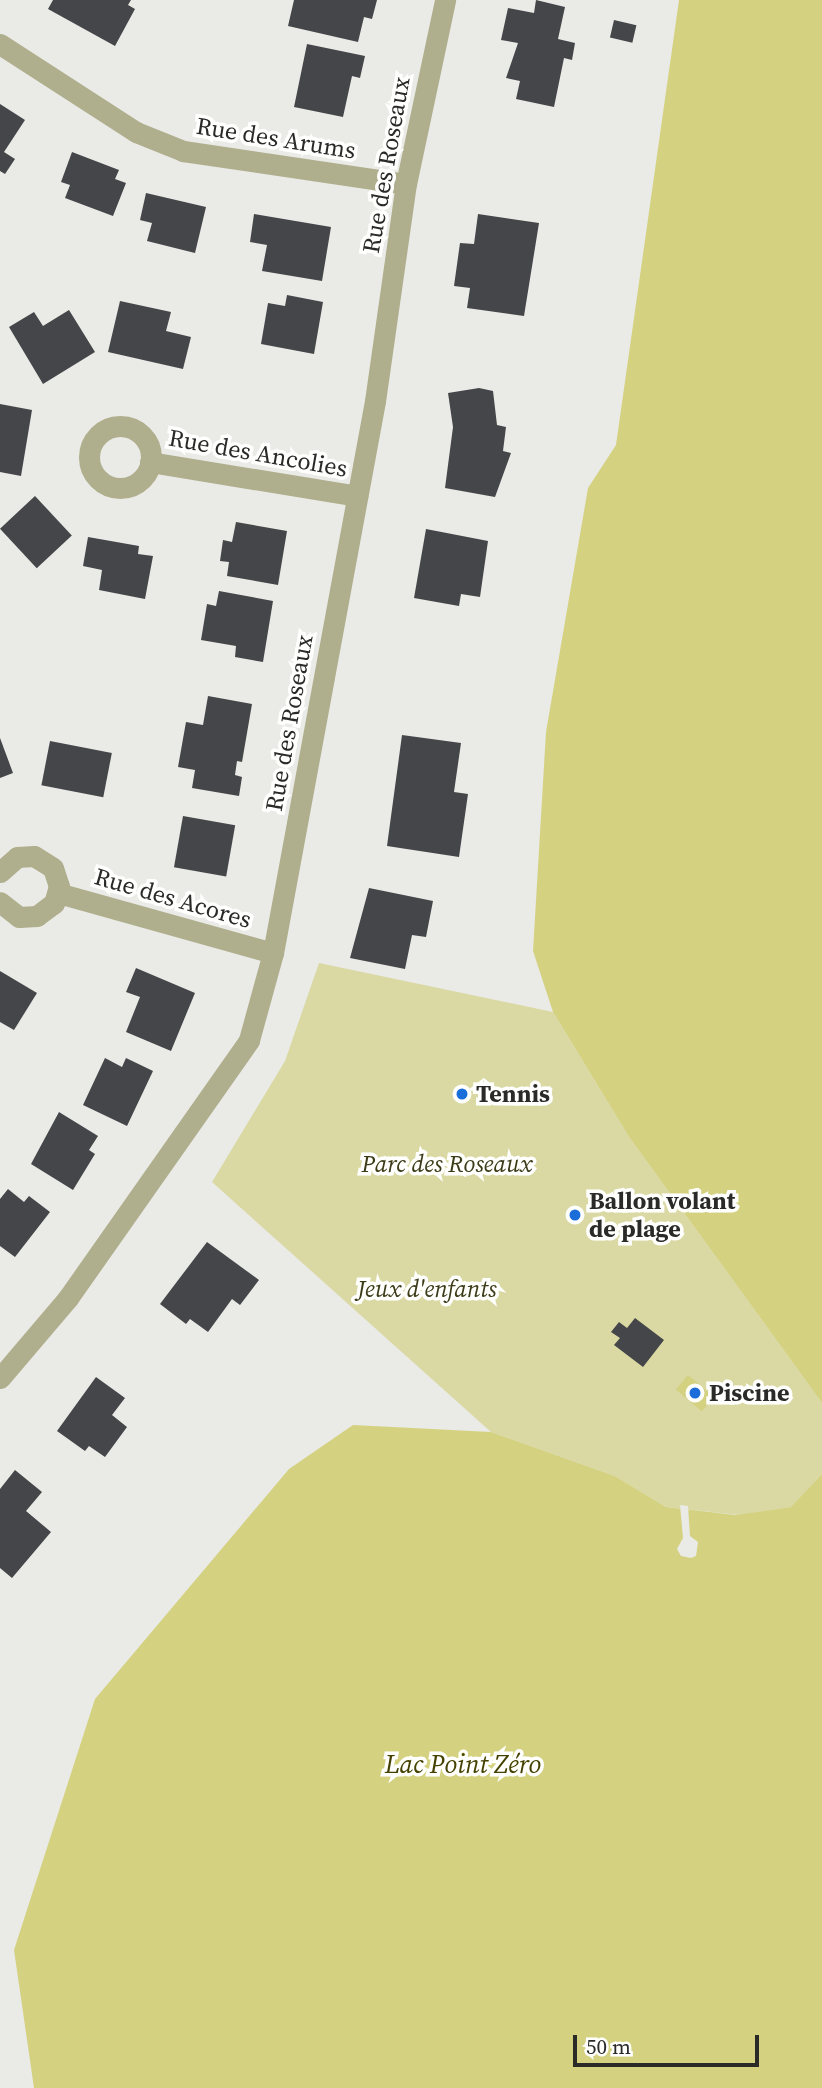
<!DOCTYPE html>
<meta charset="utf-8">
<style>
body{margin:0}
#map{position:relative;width:822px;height:2088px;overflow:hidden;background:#eaeae6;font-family:"Source Serif 4",serif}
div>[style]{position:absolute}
.green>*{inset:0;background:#dad9a4}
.water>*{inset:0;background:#d4d281;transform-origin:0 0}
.pier>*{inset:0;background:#eaeae6}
.building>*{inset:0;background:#444649;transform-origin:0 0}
.minor>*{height:21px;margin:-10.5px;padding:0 10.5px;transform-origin:10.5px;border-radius:10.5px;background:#afae8d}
.minor>.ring{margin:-10.5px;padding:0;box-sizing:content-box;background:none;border:21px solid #afae8d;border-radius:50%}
.dots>*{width:19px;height:19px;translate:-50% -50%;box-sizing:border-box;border:4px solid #fffffe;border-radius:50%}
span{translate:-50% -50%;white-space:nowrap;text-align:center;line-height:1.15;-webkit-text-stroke:7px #fffffe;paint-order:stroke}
.street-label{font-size:24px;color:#2a2a28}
.poi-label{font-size:24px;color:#2a2a28;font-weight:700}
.left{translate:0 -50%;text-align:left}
.park-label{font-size:24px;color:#3c3b18;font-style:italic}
.water-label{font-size:26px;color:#454200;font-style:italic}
.scale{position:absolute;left:573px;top:2035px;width:186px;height:32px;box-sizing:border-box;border:4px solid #2a2a28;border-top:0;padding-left:9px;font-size:21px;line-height:24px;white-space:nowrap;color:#2a2a28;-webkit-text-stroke:5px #fffffe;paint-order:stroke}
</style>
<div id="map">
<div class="green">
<div style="clip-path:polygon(319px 963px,553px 1012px,629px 1137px,822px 1403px,822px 1474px,792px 1507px,740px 1515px,666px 1507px,615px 1476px,491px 1432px,212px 1182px,285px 1061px)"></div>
</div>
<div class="water">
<div style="clip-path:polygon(679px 0,822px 0,822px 1403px,629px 1137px,553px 1012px,533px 951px,546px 732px,588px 488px,616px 445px)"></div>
<div style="left:688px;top:1375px;width:34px;height:19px;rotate:40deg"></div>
<div style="clip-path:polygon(353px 1425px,491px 1432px,615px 1476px,666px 1507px,736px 1515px,791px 1507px,822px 1474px,822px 2088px,34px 2088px,14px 1950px,95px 1699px,289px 1469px)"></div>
</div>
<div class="pier">
<div style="clip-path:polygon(680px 1505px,688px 1506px,690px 1536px,698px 1542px,696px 1556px,691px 1558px,681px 1556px,677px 1549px,683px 1538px)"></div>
</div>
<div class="building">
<div style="clip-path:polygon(53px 0,131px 0,128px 5px,135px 9px,115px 46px,48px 9px)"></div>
<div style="clip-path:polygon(294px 0,377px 0,372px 19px,364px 17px,358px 42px,288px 26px)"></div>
<div style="clip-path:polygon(536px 0,565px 7px,558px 39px,575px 43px,572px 60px,564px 58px,554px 107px,516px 99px,520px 81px,506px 78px,518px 43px,501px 40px,508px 8px,534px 13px)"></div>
<div style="left:614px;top:20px;width:23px;height:18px;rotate:13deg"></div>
<div style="clip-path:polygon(307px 44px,365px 56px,360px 78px,352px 76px,343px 117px,294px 107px)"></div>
<div style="clip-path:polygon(0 104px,25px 120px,4px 152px,15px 159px,5px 174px,0 171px)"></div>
<div style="clip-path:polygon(72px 152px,119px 170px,115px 179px,126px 183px,113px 216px,65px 198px,70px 185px,61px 182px)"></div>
<div style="clip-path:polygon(146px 193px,206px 207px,195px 253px,147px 241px,152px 223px,140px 220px)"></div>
<div style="clip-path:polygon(254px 214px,331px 227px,322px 281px,262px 271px,267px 245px,250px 242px)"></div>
<div style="clip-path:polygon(478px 214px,539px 223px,524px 316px,467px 308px,470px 288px,454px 286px,460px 243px,474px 244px)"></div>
<div style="clip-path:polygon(287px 295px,323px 302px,314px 354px,261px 344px,268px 303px,285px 306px)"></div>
<div style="clip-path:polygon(120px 301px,171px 312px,166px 331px,191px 337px,183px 369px,108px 352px)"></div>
<div style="clip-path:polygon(69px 310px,95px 352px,43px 384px,9px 327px,34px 312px,43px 326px)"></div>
<div style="clip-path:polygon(479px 388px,493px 391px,497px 425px,506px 427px,503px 451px,511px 453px,495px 497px,445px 488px,453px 427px,448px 393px)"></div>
<div style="clip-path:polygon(0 404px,32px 410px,21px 476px,0 472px)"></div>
<div style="left:35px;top:496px;width:54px;height:48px;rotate:47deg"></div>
<div style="clip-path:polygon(236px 522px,287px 531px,278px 585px,227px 576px,229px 562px,220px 561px,223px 540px,232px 542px)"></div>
<div style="clip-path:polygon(426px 529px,488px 541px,480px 597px,461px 594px,459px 606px,414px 598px)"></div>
<div style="clip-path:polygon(88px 537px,139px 546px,138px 554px,153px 556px,145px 599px,99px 590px,102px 570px,83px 566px)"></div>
<div style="clip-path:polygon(219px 591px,273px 601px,263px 662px,235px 657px,236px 646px,201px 640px,207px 604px,216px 606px)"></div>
<div style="clip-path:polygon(208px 696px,252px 704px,242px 762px,237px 761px,235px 775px,242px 777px,239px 796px,192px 788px,195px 770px,178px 767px,186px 722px,203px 725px)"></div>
<div style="clip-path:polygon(402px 735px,461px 743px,454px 792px,468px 794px,459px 857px,387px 846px)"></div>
<div style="clip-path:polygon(0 738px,13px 773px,0 778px)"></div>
<div style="left:50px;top:741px;width:63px;height:45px;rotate:11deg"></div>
<div style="left:183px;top:816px;width:53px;height:52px;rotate:10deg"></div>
<div style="clip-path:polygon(369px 888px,433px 901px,426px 937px,412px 935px,405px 969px,350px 958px)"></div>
<div style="clip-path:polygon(136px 968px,195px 993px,171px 1051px,126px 1032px,140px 997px,126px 992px)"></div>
<div style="clip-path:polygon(0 971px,37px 993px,14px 1030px,0 1022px)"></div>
<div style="clip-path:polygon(105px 1058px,122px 1067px,126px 1058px,153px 1071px,127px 1126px,83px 1105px)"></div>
<div style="clip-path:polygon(59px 1112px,98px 1136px,89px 1150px,95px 1154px,73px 1190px,31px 1164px)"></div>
<div style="clip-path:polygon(8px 1189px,24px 1202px,29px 1196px,50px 1212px,15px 1257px,0 1246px,0 1199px)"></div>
<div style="clip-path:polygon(207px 1242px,259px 1280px,240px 1305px,232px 1299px,208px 1332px,190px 1319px,186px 1324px,160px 1304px)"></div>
<div style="clip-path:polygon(635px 1318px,664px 1340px,643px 1367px,614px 1345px,620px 1338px,611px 1332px,619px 1322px,627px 1328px)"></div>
<div style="clip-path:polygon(96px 1377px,125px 1398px,112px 1415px,127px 1427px,105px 1457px,89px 1446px,85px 1451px,57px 1431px)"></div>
<div style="clip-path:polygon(15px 1470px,42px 1492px,26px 1511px,51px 1532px,12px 1578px,0 1568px,0 1489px)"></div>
</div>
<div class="minor">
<div style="left:0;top:44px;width:162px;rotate:32.9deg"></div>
<div style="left:136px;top:132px;width:51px;rotate:22deg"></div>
<div style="left:183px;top:151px;width:225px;rotate:8.4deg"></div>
<div class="ring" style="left:89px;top:426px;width:41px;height:41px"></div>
<div style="left:150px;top:462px;width:210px;rotate:9.3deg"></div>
<div style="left:0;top:872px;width:23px;rotate:-41deg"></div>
<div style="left:17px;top:857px;width:17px;rotate:-3deg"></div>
<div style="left:34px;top:856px;width:22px;rotate:32deg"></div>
<div style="left:53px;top:868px;width:19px;rotate:72deg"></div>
<div style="left:59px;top:886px;width:18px;rotate:106deg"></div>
<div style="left:54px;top:903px;width:21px;rotate:143deg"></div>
<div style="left:37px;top:916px;width:18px;rotate:177deg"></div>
<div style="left:19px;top:917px;width:24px;rotate:-142deg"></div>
<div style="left:58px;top:893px;width:223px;rotate:15.6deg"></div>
<div style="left:0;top:1378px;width:105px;rotate:-49.6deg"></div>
<div style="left:68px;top:1298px;width:315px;rotate:-54.9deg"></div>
<div style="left:249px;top:1040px;width:90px;rotate:-74.6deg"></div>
<div style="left:273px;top:953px;width:561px;rotate:-79.53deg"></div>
<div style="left:375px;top:401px;width:219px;rotate:-81.9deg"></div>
<div style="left:406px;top:184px;width:188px;rotate:-78deg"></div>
</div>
<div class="dots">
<div style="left:462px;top:1094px;background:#1b6ed9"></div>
<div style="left:575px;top:1215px;background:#1b6ed9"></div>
<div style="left:695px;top:1393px;background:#1b6ed9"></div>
</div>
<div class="street-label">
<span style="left:276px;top:138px;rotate:9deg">Rue des Arums</span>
<span style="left:386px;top:165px;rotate:-80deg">Rue des Roseaux</span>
<span style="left:258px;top:453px;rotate:10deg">Rue des Ancolies</span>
<span style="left:289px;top:723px;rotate:-80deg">Rue des Roseaux</span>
<span style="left:173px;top:898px;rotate:16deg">Rue des Acores</span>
</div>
<div class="poi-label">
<span class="left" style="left:476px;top:1094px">Tennis</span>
<span class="left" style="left:589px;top:1215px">Ballon volant<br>de plage</span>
<span class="left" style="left:709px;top:1393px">Piscine</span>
</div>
<div class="park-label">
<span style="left:447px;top:1164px">Parc des Roseaux</span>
<span style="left:427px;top:1289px">Jeux d'enfants</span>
</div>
<div class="water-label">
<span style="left:463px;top:1765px">Lac Point Zéro</span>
</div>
<div class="scale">50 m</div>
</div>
